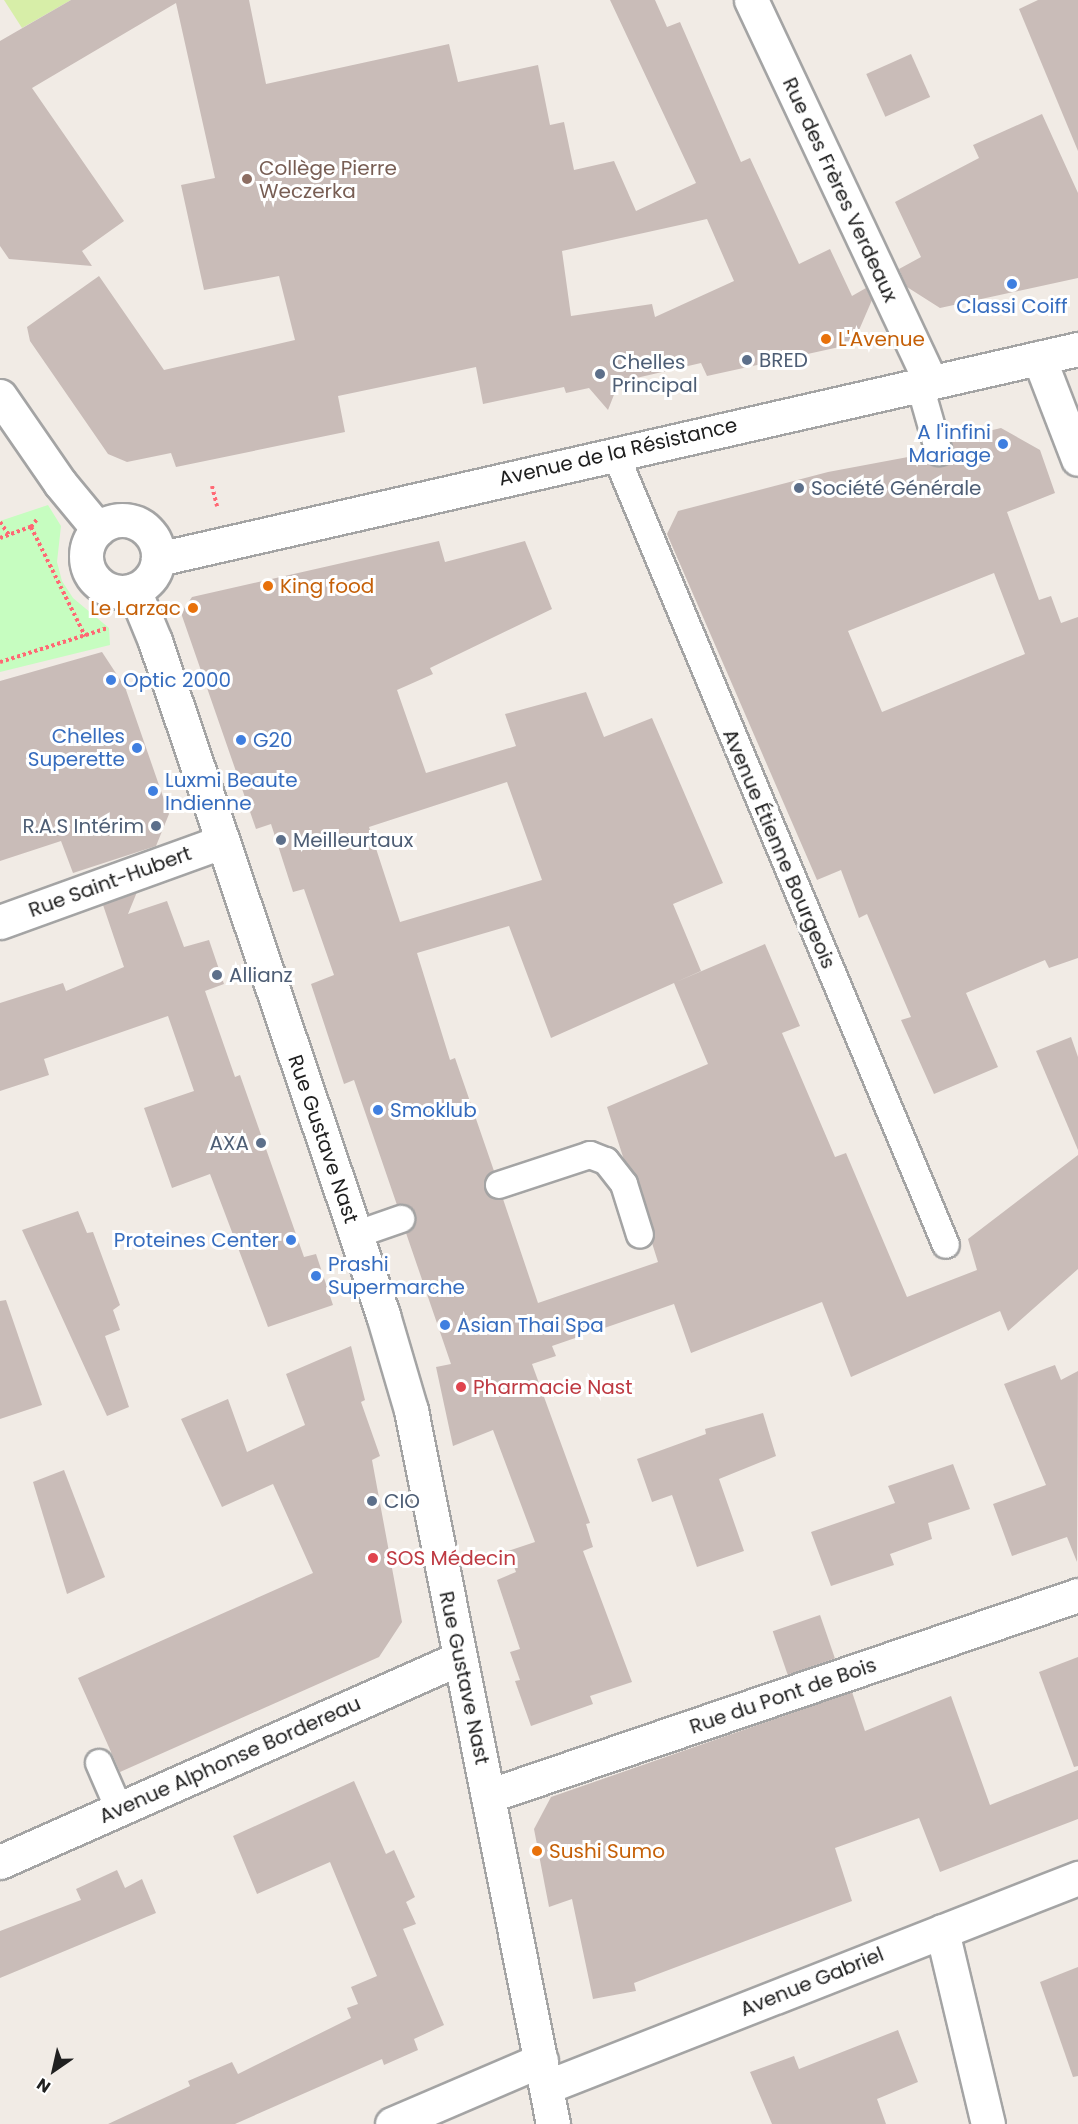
<!DOCTYPE html>
<meta charset="utf-8">
<style>
body{margin:0}
#map{position:relative;width:1078px;height:2124px;overflow:hidden;background:#f1ebe5;font-family:Poppins,sans-serif}
div>[style]{position:absolute}
.grass>*{inset:0;background:#d7eea8}
.park>*{inset:0;background:#c6fdc0}
.building>*{inset:0;background:#c9bcb8;transform-origin:0 0}
.path>*{height:4px;margin-top:-2px;transform-origin:0;background:repeating-linear-gradient(90deg,#ff6874 0 3px,transparent 0 6px)}
.roads{filter:drop-shadow(2px 0 #a4a4a4) drop-shadow(-2px 0 #a4a4a4) drop-shadow(0 2px #a4a4a4) drop-shadow(0 -2px #a4a4a4)}
.service>*{height:26px;margin:-13px;padding:0 13px;transform-origin:13px;border-radius:13px;background:#fff}
.minor>*{height:33px;margin:-16.5px;padding:0 16.5px;transform-origin:16.5px;border-radius:16.5px;background:#fff}
.tertiary>*{height:33px;margin:-16.5px;padding:0 16.5px;transform-origin:16.5px;border-radius:16.5px;background:#fff}
.tertiary>.ring{margin:-16.5px;padding:0;box-sizing:content-box;background:none;border:33px solid #fff;border-radius:50%}
.dots>*{width:16px;height:16px;translate:-50% -50%;box-sizing:border-box;border:3px solid #fff;border-radius:50%}
span{translate:-50% -50%;white-space:nowrap;text-align:center;line-height:1.15;-webkit-text-stroke:6px #fff;paint-order:stroke}
.education-label{font-size:20px;color:#785e54}
.left{translate:0 -50%;text-align:left}
.street-label{font-size:20px;color:#202020}
.shop-label{font-size:20px;color:#366cbe}
.right{translate:-100% -50%;text-align:right}
.food-label{font-size:20px;color:#c56008}
.service-label{font-size:20px;color:#4e5e75}
.health-label{font-size:20px;color:#be3a42}
.north{position:absolute;left:24px;top:2040px;width:60px;height:60px;-webkit-text-stroke:4px #fff;paint-order:stroke;rotate:214deg;font-size:16px;font-weight:700;line-height:24px;text-align:center;color:#202020}
.north::after{content:'';display:block;margin:auto;width:21px;height:27px;background:#202020;clip-path:polygon(50% 0,100% 100%,50% 72%,0 100%)}
</style>
<div id="map">
<div class="grass">
<div style="clip-path:polygon(4px 0,71px 0,22px 28px)"></div>
</div>
<div class="park">
<div style="clip-path:polygon(48px 505px,61px 526px,57px 562px,62px 581px,73px 598px,109px 628px,110px 645px,0 672px,0 521px)"></div>
</div>
<div class="building">
<div style="clip-path:polygon(evenodd,71px 0,249px 0,266px 84px,449px 44px,458px 82px,538px 65px,550px 125px,564px 122px,574px 170px,614px 161px,636px 211px,696px 183px,610px 0,655px 0,667px 27px,680px 22px,741px 162px,750px 158px,799px 264px,830px 249px,852px 296px,866px 288px,872px 300px,853px 344px,707px 376px,701px 363px,619px 382px,608px 410px,589px 388px,566px 393px,564px 387px,483px 404px,476px 367px,338px 396px,345px 432px,176px 467px,171px 453px,127px 462px,108px 454px,30px 341px,27px 327px,99px 276px,164px 370px,295px 340px,279px 276px,204px 290px,181px 185px,215px 178px,176px 3px,32px 88px,124px 221px,82px 251px,92px 266px,9px 259px,0 246px,0 41px,71px 0,707px 219px,734px 281px,655px 317px,652px 304px,571px 316px,562px 251px,707px 219px)"></div>
<div style="clip-path:polygon(1038px 0,1078px 0,1078px 151px,1019px 9px)"></div>
<div style="left:911px;top:54px;width:47px;height:49px;rotate:66deg"></div>
<div style="clip-path:polygon(1042px 114px,1078px 193px,1078px 278px,940px 308px,907px 287px,899px 269px,921px 257px,895px 202px,979px 158px,973px 145px)"></div>
<div style="clip-path:polygon(evenodd,1001px 428px,1040px 450px,1055px 493px,1007px 512px,1039px 600px,1051px 596px,1061px 623px,1078px 617px,1078px 958px,1049px 968px,1045px 960px,966px 993px,998px 1067px,934px 1094px,901px 1020px,911px 1017px,867px 914px,859px 918px,841px 870px,817px 880px,667px 534px,678px 511px,828px 472px,924px 454px,929px 463px,944px 466px,953px 456px,951px 440px,1001px 428px,994px 573px,1025px 654px,882px 712px,848px 631px,994px 573px)"></div>
<div style="clip-path:polygon(evenodd,439px 541px,445px 562px,525px 541px,552px 609px,430px 668px,433px 674px,397px 690px,426px 773px,516px 746px,505px 714px,586px 692px,604px 737px,652px 718px,723px 883px,673px 904px,701px 971px,676px 982px,765px 944px,800px 1026px,782px 1033px,835px 1157px,846px 1153px,907px 1297px,977px 1270px,968px 1239px,1078px 1155px,1078px 1269px,1008px 1331px,1000px 1311px,851px 1377px,822px 1302px,691px 1353px,674px 1304px,552px 1346px,556px 1356px,532px 1364px,590px 1523px,586px 1524px,593px 1547px,583px 1551px,632px 1682px,590px 1696px,593px 1704px,531px 1726px,515px 1681px,520px 1680px,510px 1652px,520px 1649px,497px 1580px,516px 1572px,508px 1551px,535px 1542px,493px 1430px,453px 1446px,436px 1367px,451px 1364px,406px 1233px,413px 1228px,415px 1215px,410px 1207px,397px 1205px,354px 1080px,344px 1084px,311px 984px,334px 975px,304px 889px,293px 892px,271px 824px,256px 829px,181px 613px,192px 597px,439px 541px,507px 782px,542px 880px,400px 922px,369px 827px,507px 782px,439px 541px,509px 926px,551px 1038px,674px 983px,708px 1064px,607px 1107px,624px 1160px,638px 1180px,654px 1231px,652px 1243px,658px 1262px,538px 1303px,503px 1199px,495px 1199px,485px 1190px,485px 1181px,494px 1171px,455px 1058px,450px 1060px,417px 953px,509px 926px)"></div>
<div style="clip-path:polygon(102px 652px,125px 687px,169px 814px,156px 846px,73px 873px,61px 841px,0 861px,0 681px)"></div>
<div style="clip-path:polygon(137px 892px,128px 914px,167px 901px,184px 947px,209px 940px,224px 984px,205px 991px,235px 1077px,240px 1075px,304px 1257px,316px 1254px,333px 1305px,268px 1327px,210px 1174px,172px 1188px,144px 1108px,194px 1091px,168px 1016px,44px 1059px,49px 1075px,0 1091px,0 1003px,63px 983px,66px 991px,124px 967px,103px 905px)"></div>
<div style="clip-path:polygon(1071px 1037px,1078px 1057px,1078px 1150px,1036px 1051px)"></div>
<div style="clip-path:polygon(78px 1211px,87px 1233px,93px 1232px,120px 1305px,113px 1310px,120px 1330px,105px 1336px,129px 1407px,107px 1416px,22px 1230px)"></div>
<div style="clip-path:polygon(6px 1300px,42px 1405px,0 1419px,0 1301px)"></div>
<div style="clip-path:polygon(351px 1346px,365px 1400px,361px 1402px,380px 1456px,372px 1460px,402px 1622px,379px 1657px,120px 1772px,78px 1678px,313px 1573px,273px 1484px,222px 1507px,181px 1419px,228px 1399px,247px 1452px,305px 1425px,286px 1374px)"></div>
<div style="clip-path:polygon(1055px 1365px,1061px 1380px,1078px 1371px,1077px 1562px,1067px 1537px,1012px 1556px,993px 1504px,1046px 1485px,1004px 1384px)"></div>
<div style="clip-path:polygon(763px 1413px,776px 1456px,719px 1479px,744px 1551px,697px 1567px,672px 1495px,652px 1502px,637px 1459px,706px 1434px,705px 1429px)"></div>
<div style="clip-path:polygon(953px 1464px,970px 1509px,928px 1523px,932px 1539px,890px 1554px,894px 1565px,831px 1586px,811px 1532px,895px 1503px,888px 1486px)"></div>
<div style="clip-path:polygon(64px 1470px,105px 1577px,67px 1594px,33px 1482px)"></div>
<div style="left:820px;top:1615px;width:46px;height:50px;rotate:71deg"></div>
<div style="clip-path:polygon(1078px 1657px,1078px 1766px,1074px 1767px,1039px 1672px)"></div>
<div style="clip-path:polygon(852px 1692px,865px 1731px,951px 1696px,990px 1805px,1078px 1770px,1078px 1819px,940px 1872px,919px 1818px,835px 1848px,852px 1901px,634px 1983px,636px 1991px,593px 1999px,572px 1899px,549px 1907px,534px 1829px,551px 1797px)"></div>
<div style="clip-path:polygon(354px 1781px,386px 1854px,394px 1850px,415px 1897px,406px 1902px,416px 1924px,403px 1929px,444px 2025px,414px 2039px,418px 2050px,384px 2065px,382px 2059px,235px 2124px,108px 2124px,190px 2086px,188px 2081px,232px 2062px,238px 2074px,351px 2018px,347px 2008px,358px 2004px,351px 1987px,377px 1976px,330px 1862px,257px 1894px,233px 1836px)"></div>
<div style="clip-path:polygon(117px 1870px,125px 1888px,142px 1879px,156px 1913px,0 1978px,0 1931px,81px 1900px,76px 1889px)"></div>
<div style="clip-path:polygon(1078px 1967px,1078px 2076px,1073px 2077px,1040px 1982px)"></div>
<div style="clip-path:polygon(898px 2030px,918px 2082px,877px 2099px,886px 2124px,772px 2124px,750px 2072px,794px 2056px,799px 2069px)"></div>
</div>
<div class="path">
<div style="left:212px;top:486px;width:21px;rotate:76deg"></div>
<div style="left:0;top:522px;width:16px;rotate:55deg"></div>
<div style="left:31px;top:527px;width:122px;rotate:63.6deg"></div>
<div style="left:0;top:538px;width:33px;rotate:-20deg"></div>
<div style="left:31px;top:527px;width:11px;rotate:-52deg"></div>
<div style="left:0;top:662px;width:113px;rotate:-17.5deg"></div>
</div>
<div class="roads">
<div class="service">
<div style="left:919px;top:382px;width:73px;rotate:74.1deg"></div>
<div style="left:615px;top:453px;width:858px;rotate:67.32deg"></div>
<div style="left:499px;top:1185px;width:96px;rotate:-18.2deg"></div>
<div style="left:590px;top:1155px;width:17px;rotate:21deg"></div>
<div style="left:606px;top:1161px;width:29px;rotate:52deg"></div>
<div style="left:624px;top:1184px;width:53px;rotate:72.6deg"></div>
<div style="left:355px;top:1235px;width:49px;rotate:-19.2deg"></div>
<div style="left:99px;top:1763px;width:50px;rotate:66.5deg"></div>
</div>
<div class="minor">
<div style="left:751px;top:0;width:420px;rotate:64.8deg"></div>
<div style="left:1039px;top:358px;width:108px;rotate:68.9deg"></div>
<div style="left:0;top:396px;width:106px;rotate:55.4deg"></div>
<div style="left:60px;top:483px;width:60px;rotate:50.4deg"></div>
<div style="left:0;top:922px;width:235px;rotate:-19.9deg"></div>
<div style="left:488px;top:1796px;width:623px;rotate:-18.81deg"></div>
<div style="left:0;top:1862px;width:503px;rotate:-23.92deg"></div>
<div style="left:942px;top:1931px;width:198px;rotate:76.6deg"></div>
<div style="left:546px;top:2087px;width:572px;rotate:-21.45deg"></div>
<div style="left:392px;top:2124px;width:162px;rotate:-23.2deg"></div>
</div>
<div class="tertiary">
<div class="ring" style="left:86px;top:520px;width:39px;height:39px"></div>
<div style="left:158px;top:559px;width:944px;rotate:-12.86deg"></div>
<div style="left:134px;top:590px;width:55px;rotate:67.6deg"></div>
<div style="left:155px;top:641px;width:712px;rotate:71.31deg"></div>
<div style="left:383px;top:1315px;width:99px;rotate:73.6deg"></div>
<div style="left:411px;top:1410px;width:728px;rotate:78.75deg"></div>
</div>
</div>
<div class="dots">
<div style="left:247px;top:179px;background:#8d6e63"></div>
<div style="left:1012px;top:284px;background:#3f7fe0"></div>
<div style="left:826px;top:339px;background:#e8710a"></div>
<div style="left:747px;top:360px;background:#5c6f8a"></div>
<div style="left:600px;top:374px;background:#5c6f8a"></div>
<div style="left:1003px;top:444px;background:#3f7fe0"></div>
<div style="left:799px;top:488px;background:#5c6f8a"></div>
<div style="left:268px;top:586px;background:#e8710a"></div>
<div style="left:193px;top:608px;background:#e8710a"></div>
<div style="left:111px;top:680px;background:#3f7fe0"></div>
<div style="left:241px;top:740px;background:#3f7fe0"></div>
<div style="left:137px;top:748px;background:#3f7fe0"></div>
<div style="left:153px;top:791px;background:#3f7fe0"></div>
<div style="left:156px;top:826px;background:#5c6f8a"></div>
<div style="left:281px;top:840px;background:#5c6f8a"></div>
<div style="left:217px;top:975px;background:#5c6f8a"></div>
<div style="left:378px;top:1110px;background:#3f7fe0"></div>
<div style="left:261px;top:1143px;background:#5c6f8a"></div>
<div style="left:291px;top:1240px;background:#3f7fe0"></div>
<div style="left:316px;top:1276px;background:#3f7fe0"></div>
<div style="left:445px;top:1325px;background:#3f7fe0"></div>
<div style="left:461px;top:1387px;background:#e0444e"></div>
<div style="left:372px;top:1501px;background:#5c6f8a"></div>
<div style="left:373px;top:1558px;background:#e0444e"></div>
<div style="left:537px;top:1851px;background:#e8710a"></div>
</div>
<div class="education-label">
<span class="left" style="left:259px;top:180px">Collège Pierre<br>Weczerka</span>
</div>
<div class="street-label">
<span style="left:840px;top:190px;rotate:65deg">Rue des Frères Verdeaux</span>
<span style="left:618px;top:452px;rotate:-13deg">Avenue de la Résistance</span>
<span style="left:779px;top:849px;rotate:67deg">Avenue Étienne Bourgeois</span>
<span style="left:110px;top:882px;rotate:-20deg">Rue Saint-Hubert</span>
<span style="left:323px;top:1139px;rotate:71deg">Rue Gustave Nast</span>
<span style="left:464px;top:1678px;rotate:78deg">Rue Gustave Nast</span>
<span style="left:783px;top:1696px;rotate:-19deg">Rue du Pont de Bois</span>
<span style="left:230px;top:1760px;rotate:-24deg">Avenue Alphonse Bordereau</span>
<span style="left:812px;top:1982px;rotate:-22deg">Avenue Gabriel</span>
</div>
<div class="shop-label">
<span style="left:1012px;top:306px">Classi Coiff</span>
<span class="right" style="left:991px;top:444px">A l'infini<br>Mariage</span>
<span class="left" style="left:123px;top:680px">Optic 2000</span>
<span class="right" style="left:125px;top:748px">Chelles<br>Superette</span>
<span class="left" style="left:253px;top:740px">G20</span>
<span class="left" style="left:165px;top:792px">Luxmi Beaute<br>Indienne</span>
<span class="left" style="left:390px;top:1110px">Smoklub</span>
<span class="right" style="left:279px;top:1240px">Proteines Center</span>
<span class="left" style="left:328px;top:1276px">Prashi<br>Supermarche</span>
<span class="left" style="left:457px;top:1325px">Asian Thai Spa</span>
</div>
<div class="food-label">
<span class="left" style="left:838px;top:339px">L'Avenue</span>
<span class="left" style="left:280px;top:586px">King food</span>
<span class="right" style="left:181px;top:608px">Le Larzac</span>
<span class="left" style="left:549px;top:1851px">Sushi Sumo</span>
</div>
<div class="service-label">
<span class="left" style="left:759px;top:360px">BRED</span>
<span class="left" style="left:612px;top:374px">Chelles<br>Principal</span>
<span class="left" style="left:811px;top:488px">Société Générale</span>
<span class="right" style="left:144px;top:826px">R.A.S Intérim</span>
<span class="left" style="left:293px;top:840px">Meilleurtaux</span>
<span class="left" style="left:229px;top:975px">Allianz</span>
<span class="right" style="left:249px;top:1143px">AXA</span>
<span class="left" style="left:384px;top:1501px">CIO</span>
</div>
<div class="health-label">
<span class="left" style="left:473px;top:1387px">Pharmacie Nast</span>
<span class="left" style="left:386px;top:1558px">SOS Médecin</span>
</div>
<div class="north">N</div>
</div>
